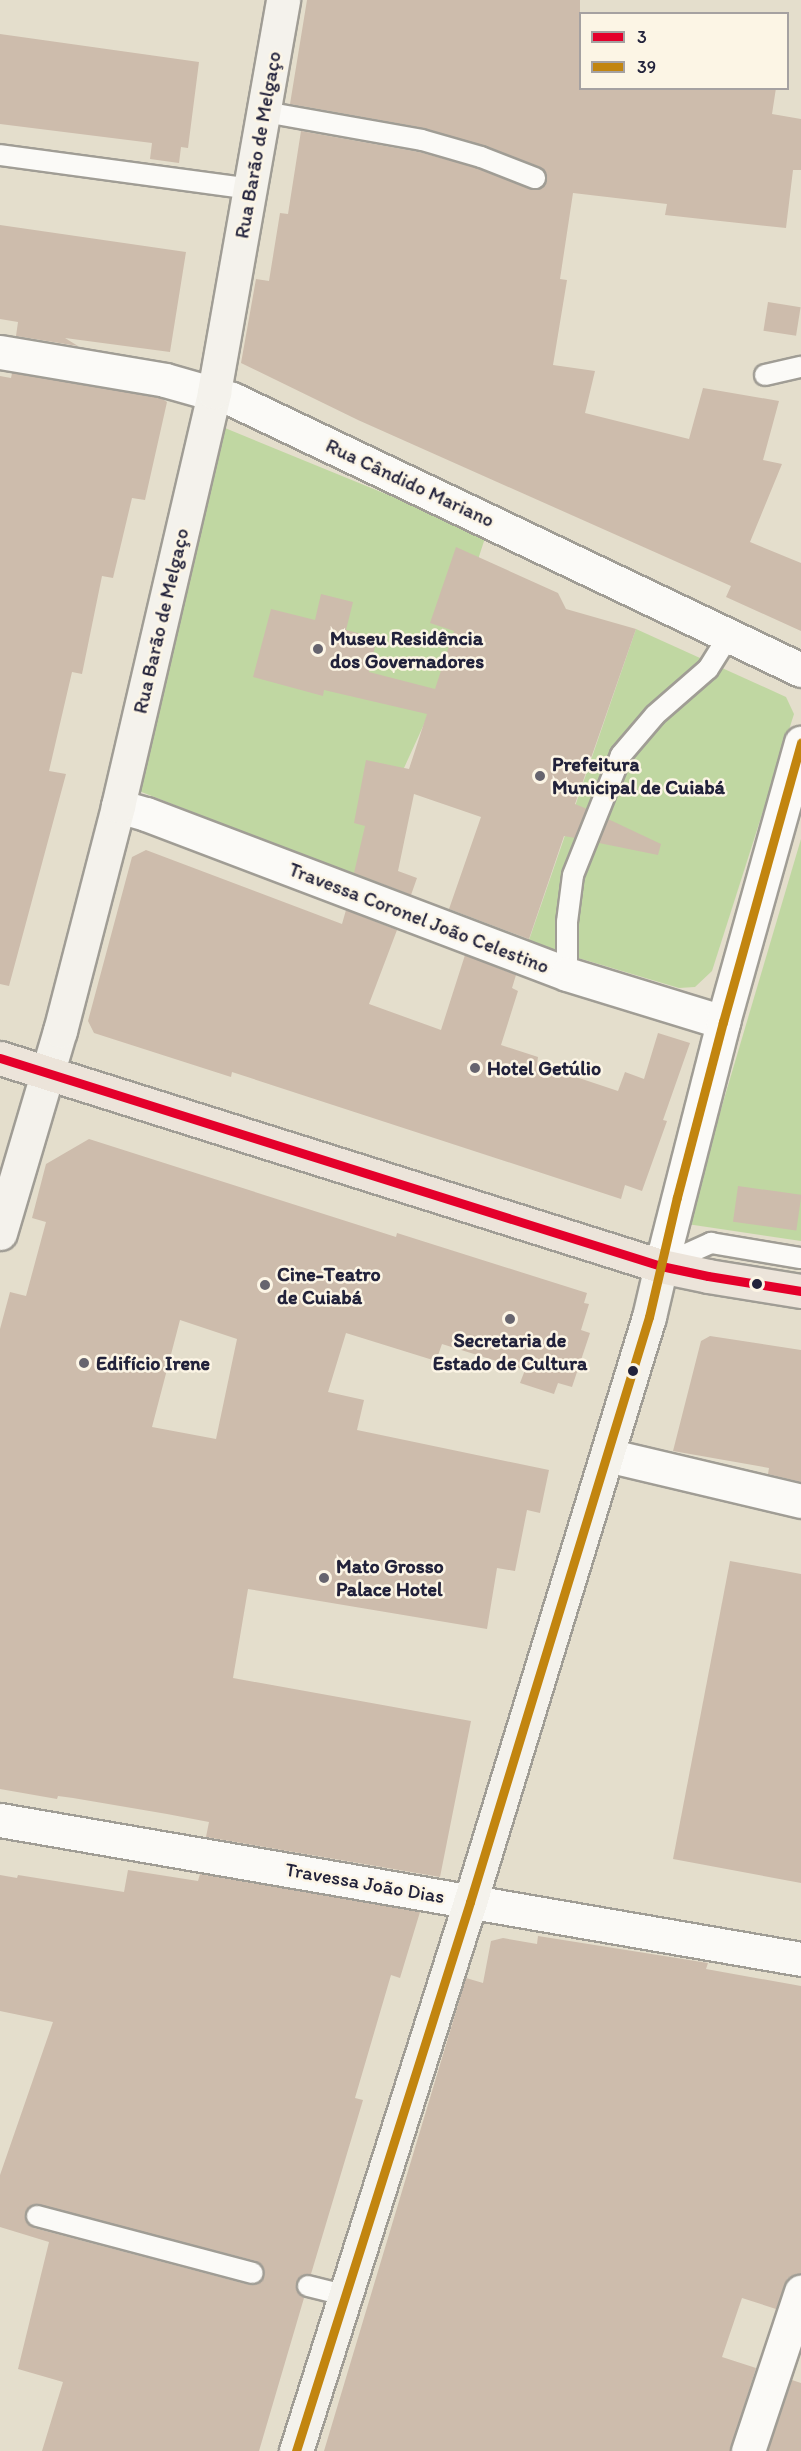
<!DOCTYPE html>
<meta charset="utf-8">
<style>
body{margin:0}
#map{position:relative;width:801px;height:2451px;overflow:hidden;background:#e4decc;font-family:Itim,sans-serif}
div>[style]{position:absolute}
.green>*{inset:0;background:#c0d7a2}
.building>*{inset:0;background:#cdbcac;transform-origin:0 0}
.roads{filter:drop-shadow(2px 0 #a09d95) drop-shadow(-2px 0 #a09d95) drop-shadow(0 2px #a09d95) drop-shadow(0 -2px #a09d95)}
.lane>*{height:20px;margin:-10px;padding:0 10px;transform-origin:10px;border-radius:10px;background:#fbfaf7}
.street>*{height:33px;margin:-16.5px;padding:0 16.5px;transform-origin:16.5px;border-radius:16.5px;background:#fbfaf7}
.secondary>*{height:33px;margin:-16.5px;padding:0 16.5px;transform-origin:16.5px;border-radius:16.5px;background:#f4f2ec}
.primary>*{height:33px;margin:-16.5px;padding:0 16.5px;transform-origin:16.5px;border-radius:16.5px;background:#ece4da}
.bus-1>*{height:9px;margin:-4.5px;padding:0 4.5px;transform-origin:4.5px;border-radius:4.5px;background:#e4002b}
.bus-2>*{height:9px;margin:-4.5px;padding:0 4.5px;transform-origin:4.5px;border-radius:4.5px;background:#c2850f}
.dots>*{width:16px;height:16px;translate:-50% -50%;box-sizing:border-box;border:3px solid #fcf5e5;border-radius:50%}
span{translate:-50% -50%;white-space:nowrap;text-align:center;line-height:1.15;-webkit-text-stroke:5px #fcf5e5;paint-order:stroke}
.street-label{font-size:20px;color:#22223b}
.poi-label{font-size:20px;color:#22223b;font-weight:700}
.left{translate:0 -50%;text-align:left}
.legend{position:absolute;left:579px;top:12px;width:210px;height:78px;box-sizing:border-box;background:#fcf5e5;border:2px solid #a5a1a1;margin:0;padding:8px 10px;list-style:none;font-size:18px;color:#22223b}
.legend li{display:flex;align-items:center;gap:12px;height:30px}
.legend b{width:30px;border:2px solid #a5a1a1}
</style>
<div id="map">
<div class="green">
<div style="clip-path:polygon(225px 428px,486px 535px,425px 722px,404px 768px,377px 885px,134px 789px)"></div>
<div style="clip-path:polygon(636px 629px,786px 697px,794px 714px,712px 971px,695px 987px,679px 988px,528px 943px)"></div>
<div style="clip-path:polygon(801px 839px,801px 1241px,687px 1224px)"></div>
</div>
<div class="building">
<div style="clip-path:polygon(307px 0,580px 0,580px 88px,776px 88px,772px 114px,801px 119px,801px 170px,793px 170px,786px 228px,665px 215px,667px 204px,573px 193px,560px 279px,567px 280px,553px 365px,595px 371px,585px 413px,689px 439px,703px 388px,779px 401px,763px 460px,782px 464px,750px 542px,801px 563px,801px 631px,726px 597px,731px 586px,358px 420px,241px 363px,256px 279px,269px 281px,280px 213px,288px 214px,301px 131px,419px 152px,477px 168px,531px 189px,542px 188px,546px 182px,545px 171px,540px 167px,484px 146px,424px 128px,290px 104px)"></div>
<div style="clip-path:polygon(0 34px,199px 62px,188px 148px,181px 147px,179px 163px,150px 159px,152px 143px,0 124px)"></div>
<div style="clip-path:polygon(0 225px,186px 252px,170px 352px,65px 338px,78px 346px,16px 336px,18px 322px,0 319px)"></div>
<div style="left:768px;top:302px;width:33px;height:29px;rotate:9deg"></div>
<div style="clip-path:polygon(12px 373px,161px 398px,167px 402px,145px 500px,132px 498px,113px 578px,102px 576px,82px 674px,72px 672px,49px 771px,66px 774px,9px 986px,0 984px,0 376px,11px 378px)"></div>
<div style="clip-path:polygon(456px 547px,558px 593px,566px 609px,636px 629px,575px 804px,587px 809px,575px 838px,564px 836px,529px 939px,449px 909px,481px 817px,414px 794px,398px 871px,417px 878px,411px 895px,354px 873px,365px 826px,354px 823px,366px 760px,409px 769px,427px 714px,324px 690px,323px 696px,253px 677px,271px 609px,315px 620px,321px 594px,353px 602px,346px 630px,377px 638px,369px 672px,435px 689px,454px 631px,430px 623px)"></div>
<div style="clip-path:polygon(608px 819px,661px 844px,658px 855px,599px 843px)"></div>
<div style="clip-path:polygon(146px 850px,342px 924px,346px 910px,397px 930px,369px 1004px,441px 1030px,465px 955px,516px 975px,512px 988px,518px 991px,501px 1045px,538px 1057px,537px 1064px,618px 1091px,625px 1072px,644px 1079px,658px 1033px,690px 1043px,663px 1120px,667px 1121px,642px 1191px,625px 1185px,621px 1199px,232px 1072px,231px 1077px,94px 1033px,88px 1021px,132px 857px)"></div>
<div style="clip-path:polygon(evenodd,89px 1139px,396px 1237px,397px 1233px,587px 1293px,584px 1303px,589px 1304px,581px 1330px,590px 1333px,572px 1387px,558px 1383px,554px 1394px,520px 1383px,525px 1370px,442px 1344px,436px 1361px,346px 1333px,328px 1392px,364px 1400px,357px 1430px,549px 1470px,540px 1513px,527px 1510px,515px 1571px,497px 1568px,487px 1629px,248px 1589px,233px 1678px,471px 1721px,440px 1877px,206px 1837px,209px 1822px,167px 1814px,73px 1798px,58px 1796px,57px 1799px,0 1789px,0 1329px,10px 1292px,26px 1296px,46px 1222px,32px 1218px,46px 1164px,89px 1139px,180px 1320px,237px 1339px,216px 1439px,152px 1427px,180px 1320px)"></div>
<div style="left:738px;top:1186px;width:64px;height:36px;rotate:8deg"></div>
<div style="clip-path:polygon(710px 1336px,801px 1350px,801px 1482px,768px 1474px,769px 1468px,673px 1451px,701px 1341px)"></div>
<div style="clip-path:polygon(730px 1561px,801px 1574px,801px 1883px,673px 1859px)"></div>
<div style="clip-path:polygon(evenodd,128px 1870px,198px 1881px,200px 1874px,420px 1912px,400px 1978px,391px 1975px,355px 2098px,363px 2100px,311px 2274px,304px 2275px,297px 2283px,297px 2290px,304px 2298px,259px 2451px,42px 2451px,63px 2382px,18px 2369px,49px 2242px,0 2227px,0 2175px,53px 2022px,0 2011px,0 1875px,17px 1878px,18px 1875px,124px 1892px,128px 1870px,34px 2204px,256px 2261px,264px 2269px,264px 2277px,257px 2284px,250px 2285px,34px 2228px,28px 2224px,25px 2214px,34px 2204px)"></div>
<div style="clip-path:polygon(538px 1936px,708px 1963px,706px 1969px,801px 1986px,801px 2274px,788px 2278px,776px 2309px,742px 2298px,722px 2357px,756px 2368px,730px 2451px,324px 2451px,466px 1978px,483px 1983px,491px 1941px,503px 1938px,537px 1944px)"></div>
<div style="clip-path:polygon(792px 2380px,801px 2383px,801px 2451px,768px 2451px)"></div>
</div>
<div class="roads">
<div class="lane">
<div style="left:265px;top:112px;width:159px;rotate:10.1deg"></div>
<div style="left:422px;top:140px;width:61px;rotate:16.1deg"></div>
<div style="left:481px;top:157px;width:58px;rotate:21.3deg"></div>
<div style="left:0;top:155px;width:253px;rotate:7.7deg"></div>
<div style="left:765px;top:375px;width:37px;rotate:-13deg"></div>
<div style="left:567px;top:974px;width:52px;rotate:-90deg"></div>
<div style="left:567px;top:922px;width:47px;rotate:-82.7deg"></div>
<div style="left:573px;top:875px;width:129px;rotate:-68.2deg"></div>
<div style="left:621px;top:755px;width:52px;rotate:-49.6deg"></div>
<div style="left:655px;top:715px;width:70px;rotate:-41deg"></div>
<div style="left:708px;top:669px;width:40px;rotate:-58deg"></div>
<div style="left:662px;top:1265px;width:54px;rotate:-24.2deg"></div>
<div style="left:711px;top:1243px;width:91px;rotate:9.5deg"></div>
<div style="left:37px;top:2216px;width:223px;rotate:14.8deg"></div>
<div style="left:308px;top:2286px;width:38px;rotate:14deg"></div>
</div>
<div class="street">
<div style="left:0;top:352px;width:167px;rotate:9.6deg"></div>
<div style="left:165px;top:380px;width:70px;rotate:15.8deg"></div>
<div style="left:232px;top:399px;width:630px;rotate:25.47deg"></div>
<div style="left:118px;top:806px;width:29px;rotate:16deg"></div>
<div style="left:146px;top:814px;width:450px;rotate:20.8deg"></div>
<div style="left:567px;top:974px;width:163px;rotate:17.1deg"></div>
<div style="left:661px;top:1266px;width:252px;rotate:-75.7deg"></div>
<div style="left:723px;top:1022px;width:290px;rotate:-74.4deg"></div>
<div style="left:607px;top:1455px;width:199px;rotate:13.3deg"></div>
<div style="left:0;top:1820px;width:813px;rotate:9.84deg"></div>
<div style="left:748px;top:2451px;width:168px;rotate:-71.6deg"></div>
</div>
<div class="secondary">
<div style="left:0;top:1233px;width:211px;rotate:-73.5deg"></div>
<div style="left:60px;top:1031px;width:232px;rotate:-75.5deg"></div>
<div style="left:118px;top:806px;width:425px;rotate:-76.9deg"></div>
<div style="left:214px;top:392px;width:398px;rotate:-80deg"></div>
<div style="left:296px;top:2451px;width:576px;rotate:-72.41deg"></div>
<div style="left:470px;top:1902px;width:612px;rotate:-72.99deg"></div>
<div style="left:649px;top:1317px;width:52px;rotate:-76.8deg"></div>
</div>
<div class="primary">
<div style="left:0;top:1058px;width:693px;rotate:17.47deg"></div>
<div style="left:661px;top:1266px;width:48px;rotate:12deg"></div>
<div style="left:708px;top:1276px;width:94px;rotate:9.2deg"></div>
</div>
</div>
<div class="bus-1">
<div style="left:0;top:1058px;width:693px;rotate:17.47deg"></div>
<div style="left:661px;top:1266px;width:48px;rotate:12deg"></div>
<div style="left:708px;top:1276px;width:94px;rotate:9.2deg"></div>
</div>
<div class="bus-2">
<div style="left:296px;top:2451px;width:576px;rotate:-72.41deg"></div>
<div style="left:470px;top:1902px;width:612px;rotate:-72.99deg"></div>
<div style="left:649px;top:1317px;width:123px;rotate:-76.9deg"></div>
<div style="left:677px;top:1197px;width:181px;rotate:-75.3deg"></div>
<div style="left:723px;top:1022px;width:290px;rotate:-74.4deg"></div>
</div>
<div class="dots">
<div style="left:318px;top:649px;background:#66646e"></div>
<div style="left:540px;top:776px;background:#66646e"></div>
<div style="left:475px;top:1068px;background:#66646e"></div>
<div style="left:757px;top:1284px;background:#22223b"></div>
<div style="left:265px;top:1285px;background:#66646e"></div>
<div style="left:510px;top:1319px;background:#66646e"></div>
<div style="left:84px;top:1363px;background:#66646e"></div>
<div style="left:633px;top:1371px;background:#22223b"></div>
<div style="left:324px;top:1578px;background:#66646e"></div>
</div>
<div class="street-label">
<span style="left:258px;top:145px;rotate:-80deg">Rua Barão de Melgaço</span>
<span style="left:410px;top:483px;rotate:25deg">Rua Cândido Mariano</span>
<span style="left:161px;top:621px;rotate:-77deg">Rua Barão de Melgaço</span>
<span style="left:419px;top:918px;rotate:21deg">Travessa Coronel João Celestino</span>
<span style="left:365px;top:1883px;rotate:10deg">Travessa João Dias</span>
</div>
<div class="poi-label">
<span class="left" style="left:330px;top:650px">Museu Residência<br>dos Governadores</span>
<span class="left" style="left:552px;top:776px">Prefeitura<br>Municipal de Cuiabá</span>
<span class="left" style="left:487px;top:1068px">Hotel Getúlio</span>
<span class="left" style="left:277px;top:1286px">Cine-Teatro<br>de Cuiabá</span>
<span style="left:510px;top:1352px">Secretaria de<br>Estado de Cultura</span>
<span class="left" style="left:96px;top:1363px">Edifício Irene</span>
<span class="left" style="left:336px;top:1578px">Mato Grosso<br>Palace Hotel</span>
</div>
<ul class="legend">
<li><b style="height:8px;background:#e4002b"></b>3</li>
<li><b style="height:8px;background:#c2850f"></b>39</li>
</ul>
</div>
